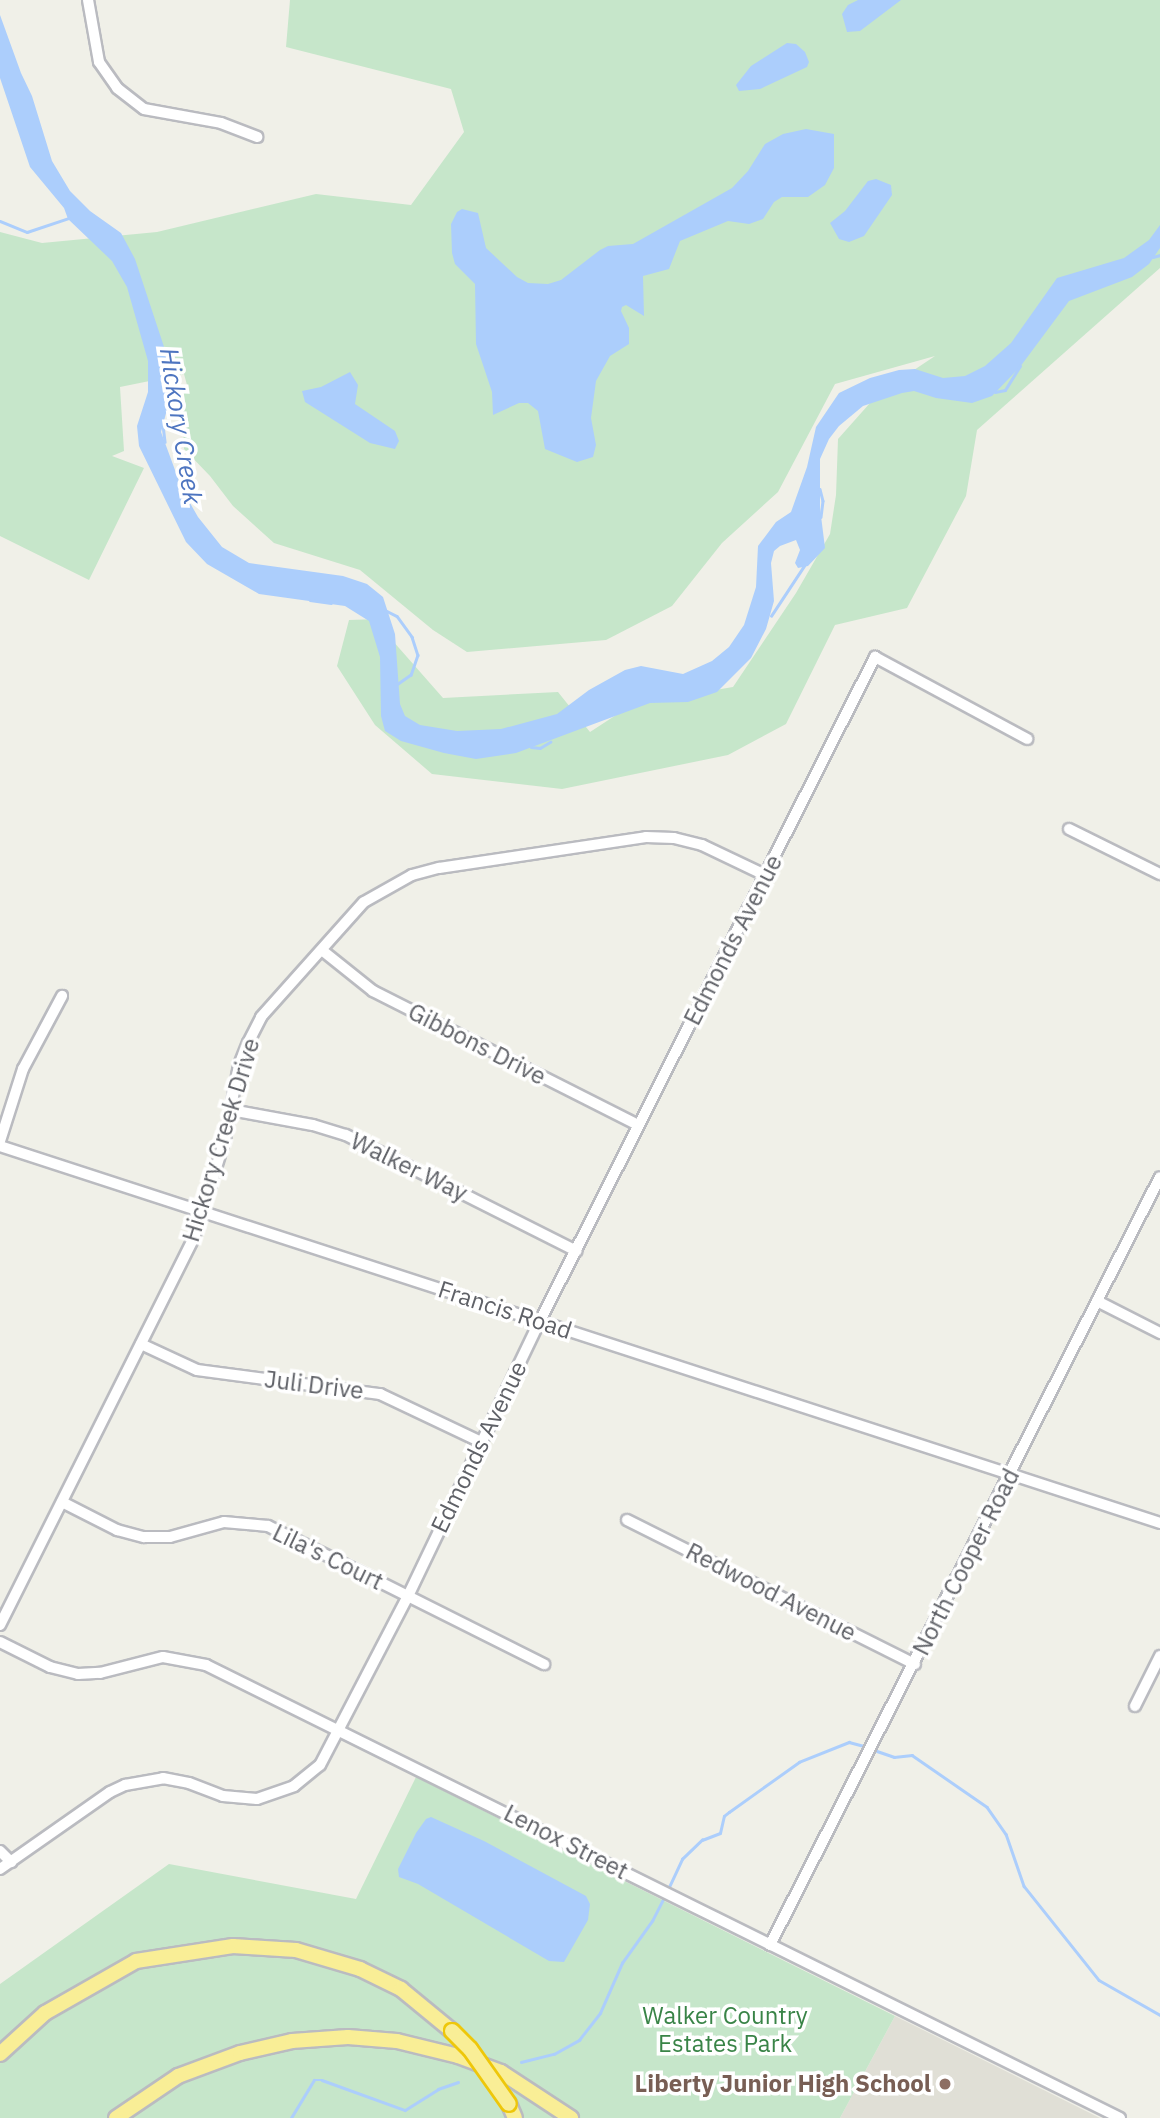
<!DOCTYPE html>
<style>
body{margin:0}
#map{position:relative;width:1160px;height:2118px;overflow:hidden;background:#f0f0e8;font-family:"IBM Plex Sans",sans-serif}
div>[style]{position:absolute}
.education>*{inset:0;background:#e0dfd6}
.green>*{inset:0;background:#c6e6ca}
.water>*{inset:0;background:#accefc}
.stream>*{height:2.5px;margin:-1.25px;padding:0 1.25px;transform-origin:1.25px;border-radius:1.25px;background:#accefc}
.roads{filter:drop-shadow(2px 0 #babbc0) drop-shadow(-2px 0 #babbc0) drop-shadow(0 2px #babbc0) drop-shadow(0 -2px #babbc0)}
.minor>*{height:10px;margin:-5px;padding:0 5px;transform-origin:5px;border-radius:5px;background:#fff}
.highway>*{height:14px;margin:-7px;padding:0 7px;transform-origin:7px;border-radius:7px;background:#f9ee96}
.bridges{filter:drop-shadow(2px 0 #eec70a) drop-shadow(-2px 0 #eec70a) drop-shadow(0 2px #eec70a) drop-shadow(0 -2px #eec70a)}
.highway-bridge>*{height:14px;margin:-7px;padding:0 7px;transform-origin:7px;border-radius:7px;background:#f9ee96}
.dots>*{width:19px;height:19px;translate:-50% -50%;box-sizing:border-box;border:4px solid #fff;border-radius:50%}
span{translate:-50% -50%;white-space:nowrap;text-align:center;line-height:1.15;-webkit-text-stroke:7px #fff;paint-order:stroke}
.street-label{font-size:24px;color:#5f6167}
.park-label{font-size:24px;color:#398447}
.education-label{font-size:24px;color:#785e54;font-weight:700}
.right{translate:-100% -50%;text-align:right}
.water-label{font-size:26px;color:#4e75c0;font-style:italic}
</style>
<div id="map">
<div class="education">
<div style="clip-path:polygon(895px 2016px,1100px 2118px,840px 2118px)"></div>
</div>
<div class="green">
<div style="clip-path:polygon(290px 0,1160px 0,1160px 268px,977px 430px,966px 496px,907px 608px,835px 625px,786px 724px,728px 755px,562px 789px,432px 774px,375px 725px,337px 666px,349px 620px,380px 619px,392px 640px,443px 698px,558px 692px,590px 732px,633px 704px,733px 687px,796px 593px,830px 534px,836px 495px,838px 439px,878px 394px,935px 356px,835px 384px,778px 492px,722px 543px,672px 606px,606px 640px,467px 652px,433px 630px,360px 570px,274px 543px,233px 506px,210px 476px,184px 449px,183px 422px,175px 397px,187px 385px,184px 374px,120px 387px,124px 451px,112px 456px,144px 468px,89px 580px,0 536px,0 232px,42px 243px,157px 232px,316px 194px,411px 205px,464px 132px,451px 89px,286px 47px)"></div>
<div style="clip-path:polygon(416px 1777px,895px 2016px,840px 2118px,0 2118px,0 1984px,169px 1864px,356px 1899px)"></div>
</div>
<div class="water">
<div style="clip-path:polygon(858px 0,901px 0,860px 31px,847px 32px,842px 14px,848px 5px)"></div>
<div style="clip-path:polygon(0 15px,21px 73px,32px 96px,52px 161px,70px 191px,90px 211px,121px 233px,135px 259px,172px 371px,173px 387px,161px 432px,182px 489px,198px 517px,222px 547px,249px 563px,343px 576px,367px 584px,383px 597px,395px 634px,400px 704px,405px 716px,420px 725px,457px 731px,501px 729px,557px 714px,589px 690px,625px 670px,641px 666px,683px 674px,712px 661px,729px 647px,744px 625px,756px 587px,758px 546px,776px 522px,791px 512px,807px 467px,816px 427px,839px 393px,870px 378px,899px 370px,915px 369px,943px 378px,965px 376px,985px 366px,1011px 343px,1057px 278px,1124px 258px,1149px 240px,1160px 225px,1160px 248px,1149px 264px,1132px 277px,1069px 301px,1020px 367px,992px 396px,972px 403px,936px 398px,914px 391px,902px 393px,863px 406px,839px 426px,829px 439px,820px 459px,820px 508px,825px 548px,808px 566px,798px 568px,795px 563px,800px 550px,796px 540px,780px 546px,774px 551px,771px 563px,774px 601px,766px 629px,751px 658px,717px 692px,688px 702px,650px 703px,516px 753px,476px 759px,444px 753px,401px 741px,385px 731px,381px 716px,380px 657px,369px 621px,345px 606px,259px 594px,207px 564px,186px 542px,139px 446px,137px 426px,148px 392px,148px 361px,127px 287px,112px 261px,68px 219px,64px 208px,30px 167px,0 78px)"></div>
<div style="clip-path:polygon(787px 43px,796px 44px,805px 52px,809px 62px,807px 67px,760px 89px,739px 91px,736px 85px,751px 66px)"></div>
<div style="clip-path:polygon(806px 129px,834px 134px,834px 168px,825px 185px,808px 197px,782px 197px,774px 202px,763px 219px,749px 224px,728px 221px,680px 241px,669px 269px,643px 276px,644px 316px,626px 305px,622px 307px,621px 311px,629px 328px,629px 344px,610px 356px,596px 381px,591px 418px,596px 445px,593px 457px,577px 462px,545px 449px,538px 411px,528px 403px,519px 403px,493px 415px,492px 392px,476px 344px,475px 284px,455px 264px,452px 253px,451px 224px,457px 212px,462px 209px,478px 213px,486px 248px,517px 277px,528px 283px,548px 284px,561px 280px,600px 250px,608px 246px,633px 244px,732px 188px,748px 171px,765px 144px,783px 134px)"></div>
<div style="clip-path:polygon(876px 179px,891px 185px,892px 195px,864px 236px,849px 242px,839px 239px,830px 223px,845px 211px,868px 181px)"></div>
<div style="clip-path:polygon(350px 372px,358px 385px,355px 404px,395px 431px,399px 441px,395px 449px,370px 443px,305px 402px,302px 391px,321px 387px)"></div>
<div style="clip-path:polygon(431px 1817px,484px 1841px,586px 1896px,590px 1904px,588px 1920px,564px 1962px,549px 1961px,418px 1884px,399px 1877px,398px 1869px,416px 1833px,426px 1819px)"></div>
</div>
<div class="stream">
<div style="left:0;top:221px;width:29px;rotate:22deg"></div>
<div style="left:27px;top:232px;width:44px;rotate:-18.4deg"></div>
<div style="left:1153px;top:257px;width:7px;rotate:-16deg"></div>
<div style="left:995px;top:392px;width:10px;rotate:-11deg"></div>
<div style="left:1005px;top:390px;width:28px;rotate:-58deg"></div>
<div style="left:163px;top:425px;width:17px;rotate:83deg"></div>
<div style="left:820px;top:489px;width:12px;rotate:76deg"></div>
<div style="left:823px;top:501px;width:16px;rotate:97deg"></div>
<div style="left:310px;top:600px;width:21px;rotate:8deg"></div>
<div style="left:385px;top:610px;width:13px;rotate:27deg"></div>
<div style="left:397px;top:616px;width:26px;rotate:54deg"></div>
<div style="left:412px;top:637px;width:19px;rotate:72deg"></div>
<div style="left:418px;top:655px;width:21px;rotate:109deg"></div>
<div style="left:411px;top:675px;width:16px;rotate:145deg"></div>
<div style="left:771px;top:616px;width:60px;rotate:-56.6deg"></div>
<div style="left:531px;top:747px;width:9px;rotate:6deg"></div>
<div style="left:540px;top:748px;width:12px;rotate:-31deg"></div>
<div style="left:877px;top:1751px;width:18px;rotate:19deg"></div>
<div style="left:894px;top:1757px;width:18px;rotate:-6deg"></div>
<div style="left:912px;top:1755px;width:91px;rotate:34.7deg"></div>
<div style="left:987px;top:1807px;width:33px;rotate:55deg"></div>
<div style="left:1006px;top:1834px;width:55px;rotate:70.9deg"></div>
<div style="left:1024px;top:1886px;width:120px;rotate:51.4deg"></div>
<div style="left:1099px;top:1980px;width:70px;rotate:29.8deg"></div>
<div style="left:669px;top:1887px;width:31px;rotate:-65deg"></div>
<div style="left:682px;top:1859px;width:28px;rotate:-44deg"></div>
<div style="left:702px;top:1840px;width:19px;rotate:-21deg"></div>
<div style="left:720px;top:1833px;width:17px;rotate:-77deg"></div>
<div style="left:724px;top:1816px;width:6px;rotate:-39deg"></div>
<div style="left:729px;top:1812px;width:86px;rotate:-35.5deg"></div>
<div style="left:799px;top:1762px;width:54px;rotate:-21.8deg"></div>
<div style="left:849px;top:1742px;width:16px;rotate:15deg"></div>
<div style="left:521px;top:2062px;width:34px;rotate:-14deg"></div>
<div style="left:554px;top:2054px;width:29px;rotate:-29deg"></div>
<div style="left:579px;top:2040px;width:34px;rotate:-52deg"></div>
<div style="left:600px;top:2013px;width:55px;rotate:-66.3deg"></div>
<div style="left:622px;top:1963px;width:52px;rotate:-54.5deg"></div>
<div style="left:652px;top:1921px;width:25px;rotate:-63deg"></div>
<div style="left:291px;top:2118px;width:44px;rotate:-58.8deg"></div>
<div style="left:314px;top:2080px;width:8px"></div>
<div style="left:322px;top:2080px;width:88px;rotate:19.9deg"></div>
<div style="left:405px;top:2110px;width:39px;rotate:-32deg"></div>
<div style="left:438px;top:2089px;width:21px;rotate:-19deg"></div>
</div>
<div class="roads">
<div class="minor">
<div style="left:88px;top:0;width:63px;rotate:79.9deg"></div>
<div style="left:99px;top:62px;width:32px;rotate:55deg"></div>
<div style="left:117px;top:88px;width:34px;rotate:38deg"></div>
<div style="left:144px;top:109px;width:78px;rotate:10.3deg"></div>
<div style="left:221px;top:123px;width:39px;rotate:21deg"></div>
<div style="left:1069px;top:829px;width:102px;rotate:26.3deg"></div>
<div style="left:323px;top:951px;width:64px;rotate:38.7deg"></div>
<div style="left:373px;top:991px;width:297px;rotate:26.8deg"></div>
<div style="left:231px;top:1110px;width:83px;rotate:10.4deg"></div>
<div style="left:313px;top:1125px;width:34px;rotate:17deg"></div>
<div style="left:346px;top:1135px;width:258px;rotate:26.7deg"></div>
<div style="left:0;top:1141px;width:76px;rotate:-72.3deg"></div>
<div style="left:23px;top:1069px;width:83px;rotate:-61.9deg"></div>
<div style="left:0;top:1146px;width:1220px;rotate:18deg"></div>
<div style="left:1097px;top:1301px;width:71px;rotate:26.9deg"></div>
<div style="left:141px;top:1344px;width:62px;rotate:24.9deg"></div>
<div style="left:197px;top:1370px;width:185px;rotate:7.5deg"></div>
<div style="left:380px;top:1394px;width:112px;rotate:25.4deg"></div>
<div style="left:62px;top:1502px;width:62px;rotate:27deg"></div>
<div style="left:117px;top:1530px;width:28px;rotate:15deg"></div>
<div style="left:144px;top:1537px;width:26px"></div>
<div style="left:170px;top:1537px;width:56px;rotate:-15.5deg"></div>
<div style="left:224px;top:1522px;width:44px;rotate:5.2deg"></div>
<div style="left:268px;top:1526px;width:309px;rotate:26.6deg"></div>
<div style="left:627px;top:1520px;width:322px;rotate:26.6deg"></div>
<div style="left:0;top:1625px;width:433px;rotate:-63.4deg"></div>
<div style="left:194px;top:1238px;width:104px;rotate:-72.6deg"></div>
<div style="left:225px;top:1139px;width:75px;rotate:-79.3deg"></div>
<div style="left:239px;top:1065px;width:24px;rotate:-68deg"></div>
<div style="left:248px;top:1043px;width:29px;rotate:-63deg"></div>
<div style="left:261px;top:1017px;width:154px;rotate:-48.2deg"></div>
<div style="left:364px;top:902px;width:55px;rotate:-29.4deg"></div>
<div style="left:412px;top:875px;width:28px;rotate:-15deg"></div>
<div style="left:439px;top:868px;width:209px;rotate:-8.5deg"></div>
<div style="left:646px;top:837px;width:28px;rotate:2deg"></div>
<div style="left:674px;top:838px;width:29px;rotate:14deg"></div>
<div style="left:702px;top:845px;width:70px;rotate:25.5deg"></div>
<div style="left:0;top:1642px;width:56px;rotate:26.6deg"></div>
<div style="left:50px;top:1667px;width:29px;rotate:14deg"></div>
<div style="left:78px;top:1674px;width:22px;rotate:-3deg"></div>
<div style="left:100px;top:1673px;width:65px;rotate:-14.3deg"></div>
<div style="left:163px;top:1657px;width:44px;rotate:10.5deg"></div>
<div style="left:206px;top:1665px;width:1020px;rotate:26.36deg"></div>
<div style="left:1135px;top:1706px;width:56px;rotate:-63.4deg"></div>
<div style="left:0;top:1851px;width:16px;rotate:45deg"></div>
<div style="left:0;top:1869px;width:134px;rotate:-35deg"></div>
<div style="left:110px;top:1792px;width:17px;rotate:-25deg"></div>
<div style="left:125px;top:1785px;width:39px;rotate:-10deg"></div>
<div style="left:163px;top:1778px;width:26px;rotate:11deg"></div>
<div style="left:189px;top:1783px;width:36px;rotate:21deg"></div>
<div style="left:223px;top:1796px;width:34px;rotate:5deg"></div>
<div style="left:257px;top:1799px;width:39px;rotate:-19deg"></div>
<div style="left:294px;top:1786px;width:33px;rotate:-39deg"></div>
<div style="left:320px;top:1765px;width:191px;rotate:-62.5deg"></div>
<div style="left:408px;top:1596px;width:305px;rotate:-64.4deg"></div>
<div style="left:540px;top:1321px;width:744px;rotate:-63.23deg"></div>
<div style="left:875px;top:657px;width:173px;rotate:28.3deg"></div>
<div style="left:770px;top:1945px;width:861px;rotate:-63.08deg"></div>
</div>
<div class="highway">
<div style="left:0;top:2054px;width:61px;rotate:-42.3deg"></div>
<div style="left:45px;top:2013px;width:105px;rotate:-29.7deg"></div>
<div style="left:136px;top:1961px;width:98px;rotate:-8.8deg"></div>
<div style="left:233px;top:1946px;width:63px;rotate:3.6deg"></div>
<div style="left:296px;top:1950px;width:67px;rotate:16.5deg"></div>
<div style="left:360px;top:1969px;width:46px;rotate:26deg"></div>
<div style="left:401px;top:1989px;width:66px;rotate:39.5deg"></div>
<div style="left:509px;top:2104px;width:15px;rotate:67deg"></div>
<div style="left:116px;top:2118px;width:75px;rotate:-34.1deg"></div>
<div style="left:178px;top:2076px;width:66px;rotate:-20.4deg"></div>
<div style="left:240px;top:2053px;width:53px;rotate:-13deg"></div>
<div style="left:292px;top:2041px;width:56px;rotate:-4.1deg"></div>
<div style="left:348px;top:2037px;width:49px;rotate:4.7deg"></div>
<div style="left:397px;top:2041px;width:63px;rotate:13.8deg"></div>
<div style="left:458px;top:2056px;width:46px;rotate:20.4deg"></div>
<div style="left:501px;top:2072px;width:84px;rotate:33.3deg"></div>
</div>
</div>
<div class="bridges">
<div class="highway-bridge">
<div style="left:452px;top:2031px;width:25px;rotate:45deg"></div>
<div style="left:470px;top:2049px;width:67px;rotate:54.7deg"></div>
</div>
</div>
<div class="dots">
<div style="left:945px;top:2084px;background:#8d6e63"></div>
</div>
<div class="street-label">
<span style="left:733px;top:940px;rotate:-63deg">Edmonds Avenue</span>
<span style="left:477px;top:1044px;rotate:27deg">Gibbons Drive</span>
<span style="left:221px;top:1140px;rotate:-73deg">Hickory Creek Drive</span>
<span style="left:409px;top:1167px;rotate:26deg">Walker Way</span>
<span style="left:505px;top:1310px;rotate:18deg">Francis Road</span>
<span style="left:314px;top:1385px;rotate:7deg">Juli Drive</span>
<span style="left:479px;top:1447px;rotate:-64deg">Edmonds Avenue</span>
<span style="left:328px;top:1557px;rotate:26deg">Lila's Court</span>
<span style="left:966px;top:1562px;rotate:-63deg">North Cooper Road</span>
<span style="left:771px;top:1592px;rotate:27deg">Redwood Avenue</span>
<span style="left:566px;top:1842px;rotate:27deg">Lenox Street</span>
</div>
<div class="park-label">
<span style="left:725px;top:2030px">Walker Country<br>Estates Park</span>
</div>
<div class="education-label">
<span class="right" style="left:931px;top:2084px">Liberty Junior High School</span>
</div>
<div class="water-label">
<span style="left:181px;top:426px;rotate:81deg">Hickory Creek</span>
</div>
</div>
